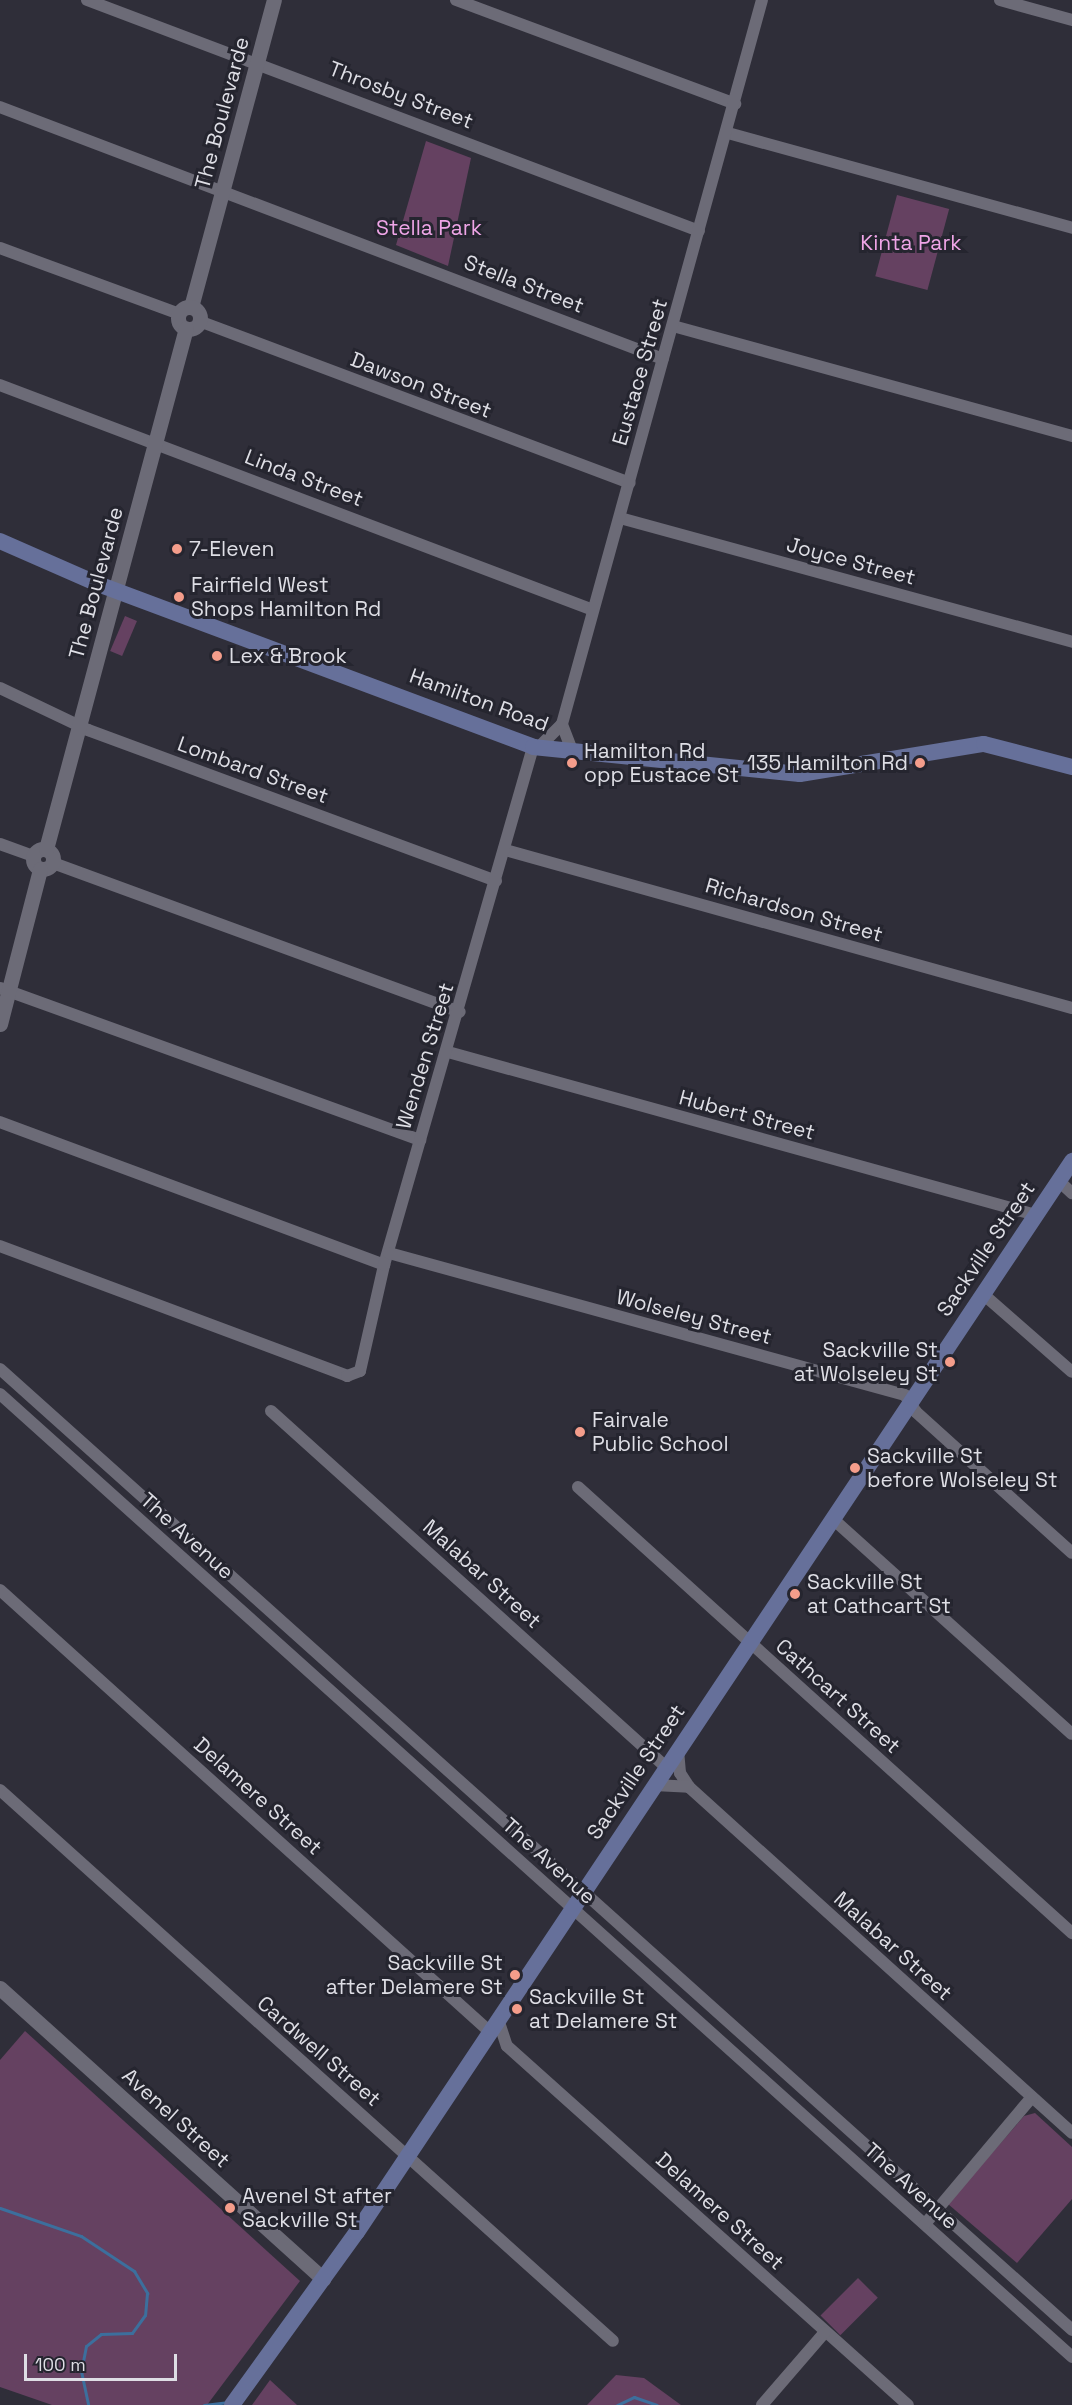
<!DOCTYPE html>
<style>
body{margin:0}
#map{position:relative;width:1072px;height:2405px;overflow:hidden;background:#2f2e39;font-family:"Space Grotesk",sans-serif}
div>[style]{position:absolute}
.green>*{inset:0;background:#654161;transform-origin:0 0}
.stream>*{height:3px;margin:-1.5px;padding:0 1.5px;transform-origin:1.5px;border-radius:1.5px;background:#3c6f9d}
.minor>*{height:12px;margin:-6px;padding:0 6px;transform-origin:6px;border-radius:6px;background:#6c6b77}
.tertiary>*{height:15px;margin:-7.5px;padding:0 7.5px;transform-origin:7.5px;border-radius:7.5px;background:#6c6b77}
.tertiary>.ring{margin:-7.5px;padding:0;box-sizing:content-box;background:none;border:15px solid #6c6b77;border-radius:50%}
.secondary>*{height:16px;margin:-8px;padding:0 8px;transform-origin:8px;border-radius:8px;background:#66709a}
.dots>*{width:16px;height:16px;translate:-50% -50%;box-sizing:border-box;border:3px solid #25252f;border-radius:50%}
span{translate:-50% -50%;white-space:nowrap;text-align:center;line-height:1.15;-webkit-text-stroke:6px #25252f;paint-order:stroke}
.street-label{font-size:21px;color:#dedee5}
.park-label{font-size:21px;color:#efa5e7}
.poi-label{font-size:21px;color:#dedee5}
.left{translate:0 -50%;text-align:left}
.right{translate:-100% -50%;text-align:right}
.scale{position:absolute;left:24px;top:2354px;width:153px;height:27px;box-sizing:border-box;border:3px solid #dedee5;border-top:0;padding-left:8px;font-size:18px;line-height:21px;white-space:nowrap;color:#dedee5;-webkit-text-stroke:4px #25252f;paint-order:stroke}
</style>
<div id="map">
<div class="green">
<div style="clip-path:polygon(426px 141px,471px 158px,448px 266px,396px 245px)"></div>
<div style="left:897px;top:195px;width:54px;height:84px;rotate:15deg"></div>
<div style="left:125px;top:616px;width:13px;height:38px;rotate:23deg"></div>
<div style="clip-path:polygon(25px 2031px,300px 2281px,207px 2405px,52px 2405px,0 2387px,0 2060px)"></div>
<div style="clip-path:polygon(1035px 2113px,1072px 2147px,1072px 2199px,1017px 2263px,948px 2204px,1024px 2116px)"></div>
<div style="left:858px;top:2278px;width:28px;height:53px;rotate:45deg"></div>
<div style="clip-path:polygon(616px 2375px,644px 2378px,681px 2405px,587px 2405px)"></div>
<div style="clip-path:polygon(270px 2380px,297px 2405px,252px 2405px)"></div>
</div>
<div class="stream">
<div style="left:0;top:2208px;width:86px;rotate:19.1deg"></div>
<div style="left:81px;top:2236px;width:64px;rotate:33.4deg"></div>
<div style="left:134px;top:2271px;width:26px;rotate:59deg"></div>
<div style="left:147px;top:2293px;width:22px;rotate:95deg"></div>
<div style="left:145px;top:2315px;width:22px;rotate:126deg"></div>
<div style="left:132px;top:2333px;width:31px;rotate:178deg"></div>
<div style="left:101px;top:2334px;width:19px;rotate:141deg"></div>
<div style="left:86px;top:2346px;width:25px;rotate:101deg"></div>
<div style="left:81px;top:2371px;width:35px;rotate:78deg"></div>
<div style="left:204px;top:2405px;width:25px;rotate:-7deg"></div>
<div style="left:617px;top:2405px;width:19px;rotate:-25deg"></div>
<div style="left:634px;top:2397px;width:24px;rotate:19deg"></div>
</div>
<div class="minor">
<div style="left:87px;top:0;width:654px;rotate:20.68deg"></div>
<div style="left:456px;top:0;width:298px;rotate:20.4deg"></div>
<div style="left:1000px;top:0;width:75px;rotate:15.5deg"></div>
<div style="left:0;top:107px;width:709px;rotate:20.81deg"></div>
<div style="left:728px;top:133px;width:357px;rotate:15.4deg"></div>
<div style="left:0;top:248px;width:191px;rotate:20.2deg"></div>
<div style="left:199px;top:321px;width:460px;rotate:20.6deg"></div>
<div style="left:673px;top:326px;width:414px;rotate:15.4deg"></div>
<div style="left:0;top:385px;width:634px;rotate:20.78deg"></div>
<div style="left:620px;top:518px;width:469px;rotate:15.3deg"></div>
<div style="left:0;top:688px;width:98px;rotate:25.5deg"></div>
<div style="left:88px;top:730px;width:435px;rotate:20.3deg"></div>
<div style="left:538px;top:748px;width:34px;rotate:-45deg"></div>
<div style="left:573px;top:753px;width:31px;rotate:-111deg"></div>
<div style="left:562px;top:724px;width:751px;rotate:-74.56deg"></div>
<div style="left:0;top:844px;width:35px;rotate:20deg"></div>
<div style="left:505px;top:850px;width:589px;rotate:15.57deg"></div>
<div style="left:53px;top:863px;width:433px;rotate:20.1deg"></div>
<div style="left:0;top:988px;width:447px;rotate:19.9deg"></div>
<div style="left:448px;top:1052px;width:610px;rotate:15.49deg"></div>
<div style="left:0;top:1122px;width:410px;rotate:20.4deg"></div>
<div style="left:1059px;top:1181px;width:18px;rotate:43deg"></div>
<div style="left:0;top:1246px;width:371px;rotate:20.5deg"></div>
<div style="left:347px;top:1376px;width:14px;rotate:-21deg"></div>
<div style="left:360px;top:1371px;width:109px;rotate:-77.2deg"></div>
<div style="left:384px;top:1265px;width:539px;rotate:-73.95deg"></div>
<div style="left:389px;top:1253px;width:535px;rotate:15.39deg"></div>
<div style="left:905px;top:1395px;width:20px;rotate:57deg"></div>
<div style="left:916px;top:1412px;width:210px;rotate:42.1deg"></div>
<div style="left:983px;top:1294px;width:118px;rotate:41.2deg"></div>
<div style="left:0;top:1369px;width:1440px;rotate:41.87deg"></div>
<div style="left:0;top:1394px;width:1441px;rotate:41.93deg"></div>
<div style="left:271px;top:1411px;width:532px;rotate:42.03deg"></div>
<div style="left:578px;top:1487px;width:666px;rotate:42.08deg"></div>
<div style="left:833px;top:1519px;width:321px;rotate:42deg"></div>
<div style="left:0;top:1590px;width:660px;rotate:42.05deg"></div>
<div style="left:678px;top:1750px;width:23px;rotate:85deg"></div>
<div style="left:680px;top:1773px;width:17px;rotate:57deg"></div>
<div style="left:689px;top:1787px;width:516px;rotate:42.09deg"></div>
<div style="left:654px;top:1785px;width:35px;rotate:3deg"></div>
<div style="left:0;top:1790px;width:824px;rotate:41.95deg"></div>
<div style="left:498px;top:2019px;width:28px;rotate:72deg"></div>
<div style="left:507px;top:2046px;width:538px;rotate:41.84deg"></div>
<div style="left:925px;top:2224px;width:166px;rotate:-49.9deg"></div>
<div style="left:762px;top:2405px;width:96px;rotate:-49.2deg"></div>
</div>
<div class="tertiary">
<div style="left:191px;top:307px;width:318px;rotate:-74.9deg"></div>
<div class="ring" style="left:178px;top:307px;width:7px;height:7px"></div>
<div class="ring" style="left:33px;top:849px;width:5px;height:5px"></div>
<div style="left:46px;top:849px;width:539px;rotate:-74.96deg"></div>
<div style="left:0;top:1024px;width:160px;rotate:-75.5deg"></div>
<div style="left:0;top:1988px;width:435px;rotate:42deg"></div>
</div>
<div class="secondary">
<div style="left:0;top:541px;width:107px;rotate:23.7deg"></div>
<div style="left:98px;top:584px;width:465px;rotate:20.5deg"></div>
<div style="left:533px;top:747px;width:268px;rotate:5.8deg"></div>
<div style="left:800px;top:774px;width:186px;rotate:-9.3deg"></div>
<div style="left:984px;top:744px;width:91px;rotate:14.6deg"></div>
<div style="left:232px;top:2405px;width:213px;rotate:-54.2deg"></div>
<div style="left:357px;top:2232px;width:1288px;rotate:-56.27deg"></div>
</div>
<div class="dots">
<div style="left:177px;top:549px;background:#f49d8b"></div>
<div style="left:179px;top:597px;background:#f49d8b"></div>
<div style="left:217px;top:656px;background:#f49d8b"></div>
<div style="left:572px;top:763px;background:#f49d8b"></div>
<div style="left:920px;top:763px;background:#f49d8b"></div>
<div style="left:950px;top:1362px;background:#f49d8b"></div>
<div style="left:580px;top:1432px;background:#f49d8b"></div>
<div style="left:855px;top:1468px;background:#f49d8b"></div>
<div style="left:795px;top:1594px;background:#f49d8b"></div>
<div style="left:515px;top:1975px;background:#f49d8b"></div>
<div style="left:517px;top:2009px;background:#f49d8b"></div>
<div style="left:230px;top:2208px;background:#f49d8b"></div>
</div>
<div class="street-label">
<span style="left:401px;top:95px;rotate:21deg">Throsby Street</span>
<span style="left:222px;top:113px;rotate:-75deg">The Boulevarde</span>
<span style="left:524px;top:284px;rotate:21deg">Stella Street</span>
<span style="left:640px;top:372px;rotate:-74deg">Eustace Street</span>
<span style="left:421px;top:385px;rotate:21deg">Dawson Street</span>
<span style="left:304px;top:478px;rotate:21deg">Linda Street</span>
<span style="left:851px;top:561px;rotate:15deg">Joyce Street</span>
<span style="left:96px;top:583px;rotate:-75deg">The Boulevarde</span>
<span style="left:479px;top:700px;rotate:20deg">Hamilton Road</span>
<span style="left:253px;top:770px;rotate:20deg">Lombard Street</span>
<span style="left:794px;top:910px;rotate:16deg">Richardson Street</span>
<span style="left:425px;top:1056px;rotate:-73deg">Wenden Street</span>
<span style="left:747px;top:1115px;rotate:15deg">Hubert Street</span>
<span style="left:986px;top:1249px;rotate:-56deg">Sackville Street</span>
<span style="left:694px;top:1317px;rotate:15deg">Wolseley Street</span>
<span style="left:187px;top:1536px;rotate:42deg">The Avenue</span>
<span style="left:482px;top:1574px;rotate:42deg">Malabar Street</span>
<span style="left:838px;top:1696px;rotate:42deg">Cathcart Street</span>
<span style="left:636px;top:1772px;rotate:-56deg">Sackville Street</span>
<span style="left:258px;top:1796px;rotate:42deg">Delamere Street</span>
<span style="left:549px;top:1861px;rotate:42deg">The Avenue</span>
<span style="left:893px;top:1946px;rotate:42deg">Malabar Street</span>
<span style="left:319px;top:2051px;rotate:41deg">Cardwell Street</span>
<span style="left:176px;top:2118px;rotate:42deg">Avenel Street</span>
<span style="left:911px;top:2186px;rotate:42deg">The Avenue</span>
<span style="left:720px;top:2211px;rotate:42deg">Delamere Street</span>
</div>
<div class="park-label">
<span style="left:429px;top:228px">Stella Park</span>
<span style="left:911px;top:243px">Kinta Park</span>
</div>
<div class="poi-label">
<span class="left" style="left:189px;top:549px">7-Eleven</span>
<span class="left" style="left:191px;top:597px">Fairfield West<br>Shops Hamilton Rd</span>
<span class="left" style="left:229px;top:656px">Lex &amp; Brook</span>
<span class="left" style="left:584px;top:763px">Hamilton Rd<br>opp Eustace St</span>
<span class="right" style="left:908px;top:763px">135 Hamilton Rd</span>
<span class="right" style="left:938px;top:1362px">Sackville St<br>at Wolseley St</span>
<span class="left" style="left:592px;top:1432px">Fairvale<br>Public School</span>
<span class="left" style="left:867px;top:1468px">Sackville St<br>before Wolseley St</span>
<span class="left" style="left:807px;top:1594px">Sackville St<br>at Cathcart St</span>
<span class="right" style="left:503px;top:1975px">Sackville St<br>after Delamere St</span>
<span class="left" style="left:529px;top:2009px">Sackville St<br>at Delamere St</span>
<span class="left" style="left:242px;top:2208px">Avenel St after<br>Sackville St</span>
</div>
<div class="scale">100 m</div>
</div>
